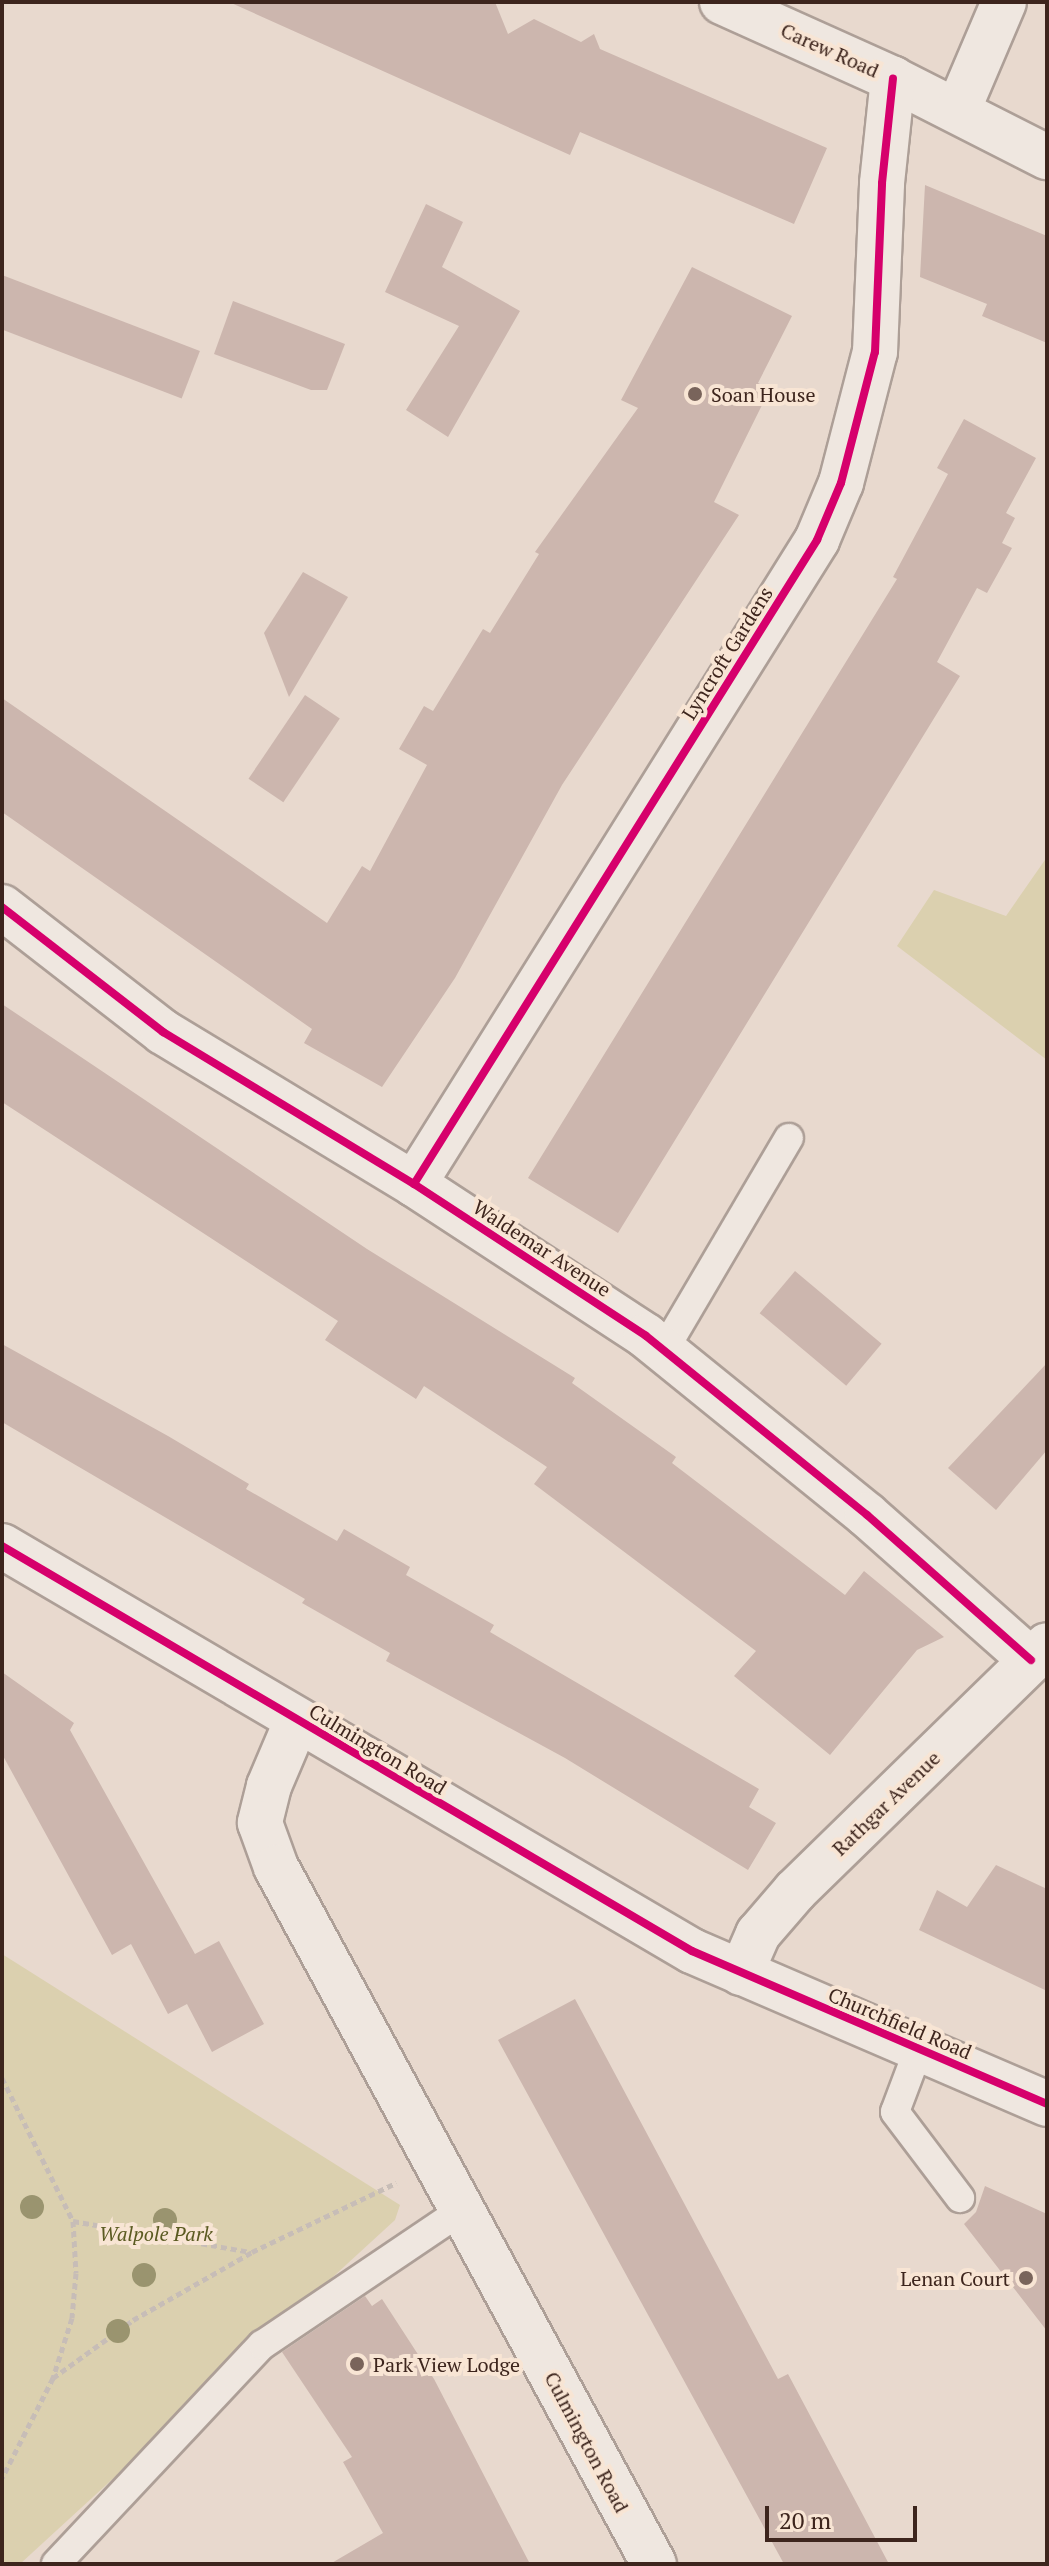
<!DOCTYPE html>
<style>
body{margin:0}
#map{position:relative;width:1049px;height:2566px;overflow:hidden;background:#e8d9ce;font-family:"PT Serif",serif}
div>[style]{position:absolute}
.green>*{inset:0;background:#dbd0af}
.building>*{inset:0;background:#ccb6ae;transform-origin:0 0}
.path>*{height:5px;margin-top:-2.5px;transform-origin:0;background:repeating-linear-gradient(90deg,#c7bdb7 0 6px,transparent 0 10px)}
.roads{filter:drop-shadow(2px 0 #ad9f97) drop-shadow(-2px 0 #ad9f97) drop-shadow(0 2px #ad9f97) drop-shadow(0 -2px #ad9f97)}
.lane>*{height:28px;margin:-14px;padding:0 14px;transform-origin:14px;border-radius:14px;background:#efe7e0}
.street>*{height:44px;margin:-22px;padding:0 22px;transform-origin:22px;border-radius:22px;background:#efe7e0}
.cycleway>*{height:8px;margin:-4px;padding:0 4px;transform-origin:4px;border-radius:4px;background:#d6006c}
.trees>*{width:24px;height:24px;margin:-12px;border-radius:50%;background:#9a946f}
.dots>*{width:22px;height:22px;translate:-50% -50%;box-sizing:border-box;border:4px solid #f8e5d4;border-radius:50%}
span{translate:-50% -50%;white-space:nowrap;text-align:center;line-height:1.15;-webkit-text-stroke:8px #f8e5d4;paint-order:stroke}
.street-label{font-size:20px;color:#3d251d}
.poi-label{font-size:20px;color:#3d251d}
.left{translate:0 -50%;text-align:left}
.right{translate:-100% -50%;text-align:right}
.park-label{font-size:20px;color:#5b5b22;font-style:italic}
.frame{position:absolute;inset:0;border:4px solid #3d251d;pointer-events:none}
.scale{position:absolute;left:765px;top:2506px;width:152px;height:36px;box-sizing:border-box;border:4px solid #3d251d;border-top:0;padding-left:10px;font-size:24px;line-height:28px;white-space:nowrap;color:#3d251d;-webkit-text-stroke:6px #f8e5d4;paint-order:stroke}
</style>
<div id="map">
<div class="green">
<div style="clip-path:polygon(1047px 857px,1047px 1060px,897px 946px,934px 890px,1006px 916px)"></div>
<div style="clip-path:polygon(2px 1954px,400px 2205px,395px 2220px,20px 2564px,2px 2564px)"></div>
</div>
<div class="building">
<div style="clip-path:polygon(229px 2px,495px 2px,508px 34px,534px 19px,581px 42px,594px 34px,600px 49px,827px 148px,794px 224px,580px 132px,570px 155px)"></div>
<div style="clip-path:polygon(925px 185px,1047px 236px,1047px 343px,982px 316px,987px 304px,920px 277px)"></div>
<div style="clip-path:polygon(426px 204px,463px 222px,442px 267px,520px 311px,448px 437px,406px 410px,459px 326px,385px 292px)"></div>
<div style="clip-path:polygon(692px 267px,792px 316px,758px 383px,770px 389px,714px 502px,739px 515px,562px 785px,455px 978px,382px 1087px,304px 1043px,312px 1029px,2px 812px,2px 698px,327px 923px,362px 866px,370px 871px,427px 765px,399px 749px,424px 706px,433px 711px,483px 629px,490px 633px,539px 554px,535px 552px,638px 408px,621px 400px)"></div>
<div style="left:2px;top:275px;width:212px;height:51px;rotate:21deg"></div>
<div style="clip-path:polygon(233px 301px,345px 344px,327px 390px,311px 390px,214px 354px)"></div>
<div style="clip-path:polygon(964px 419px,1036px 458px,1006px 513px,1015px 518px,1002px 543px,1012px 548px,987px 593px,977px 588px,937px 662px,960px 676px,618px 1233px,528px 1178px,897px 579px,893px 577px,948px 474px,937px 468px)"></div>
<div style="clip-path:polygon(303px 572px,348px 597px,289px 697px,264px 633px)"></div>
<div style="left:305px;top:695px;width:42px;height:101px;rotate:34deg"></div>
<div style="clip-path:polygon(2px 1004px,367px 1249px,575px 1378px,572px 1383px,676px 1457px,672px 1463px,845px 1595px,864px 1571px,944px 1637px,917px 1650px,830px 1755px,734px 1676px,756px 1651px,534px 1484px,547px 1467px,424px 1386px,416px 1399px,325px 1340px,338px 1321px,2px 1102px)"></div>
<div style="left:795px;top:1271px;width:113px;height:55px;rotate:40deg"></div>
<div style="clip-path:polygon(2px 1344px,168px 1436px,249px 1484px,246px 1489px,337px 1541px,344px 1529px,410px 1567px,406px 1575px,494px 1625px,490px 1632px,759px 1789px,749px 1807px,776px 1823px,748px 1870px,565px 1758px,386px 1661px,390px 1653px,302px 1603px,305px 1599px,2px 1422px)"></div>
<div style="clip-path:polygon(1047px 1363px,1047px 1450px,996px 1510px,948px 1468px)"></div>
<div style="clip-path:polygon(2px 1672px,74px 1723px,70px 1730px,195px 1954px,219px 1941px,264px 2024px,212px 2052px,187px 2004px,168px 2014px,131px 1944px,112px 1955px,2px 1754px)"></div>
<div style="clip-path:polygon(996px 1865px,1047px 1889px,1047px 1991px,919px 1930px,937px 1890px,967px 1907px)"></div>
<div style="clip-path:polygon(575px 1999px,778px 2379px,788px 2374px,889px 2564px,784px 2564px,498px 2040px)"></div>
<div style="clip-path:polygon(985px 2186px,1047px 2214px,1047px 2331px,964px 2224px,976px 2212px)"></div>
<div style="clip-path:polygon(365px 2296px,372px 2306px,382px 2299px,434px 2379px,530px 2564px,330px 2564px,383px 2533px,343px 2462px,352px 2457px,282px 2352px)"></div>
</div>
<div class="path">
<div style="left:2px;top:2078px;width:160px;rotate:63.6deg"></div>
<div style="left:73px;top:2221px;width:52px;rotate:86.7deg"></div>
<div style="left:76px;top:2273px;width:45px;rotate:95.1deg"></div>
<div style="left:72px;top:2318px;width:63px;rotate:107.6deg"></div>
<div style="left:53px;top:2378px;width:112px;rotate:117deg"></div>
<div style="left:73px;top:2221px;width:181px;rotate:9.9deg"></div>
<div style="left:53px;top:2378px;width:99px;rotate:-35.9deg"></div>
<div style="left:133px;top:2320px;width:137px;rotate:-29.7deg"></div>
<div style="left:252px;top:2252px;width:160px;rotate:-25.6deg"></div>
</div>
<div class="roads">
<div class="lane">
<div style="left:664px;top:1350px;width:246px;rotate:-59.5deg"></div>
<div style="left:919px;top:2048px;width:68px;rotate:110.6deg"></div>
<div style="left:895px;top:2112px;width:108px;rotate:52.9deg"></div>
<div style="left:56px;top:2564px;width:301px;rotate:-46.8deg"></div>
<div style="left:262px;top:2345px;width:241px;rotate:-34deg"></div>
</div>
<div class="street">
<div style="left:722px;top:2px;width:188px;rotate:24.2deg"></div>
<div style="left:893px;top:79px;width:173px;rotate:26.9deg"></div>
<div style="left:958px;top:110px;width:117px;rotate:-66.9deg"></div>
<div style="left:2px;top:907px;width:204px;rotate:37.8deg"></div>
<div style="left:163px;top:1032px;width:293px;rotate:31.2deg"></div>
<div style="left:414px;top:1184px;width:277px;rotate:33.2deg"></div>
<div style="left:646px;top:1336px;width:284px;rotate:39deg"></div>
<div style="left:867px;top:1515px;width:219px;rotate:41.5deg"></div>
<div style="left:414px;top:1184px;width:760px;rotate:-57.96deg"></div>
<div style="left:817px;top:540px;width:62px;rotate:-67.2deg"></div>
<div style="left:841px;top:483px;width:135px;rotate:-75.5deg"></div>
<div style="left:875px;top:352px;width:169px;rotate:-87.6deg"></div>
<div style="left:882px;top:183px;width:105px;rotate:-84deg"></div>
<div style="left:2px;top:1546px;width:800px;rotate:30.41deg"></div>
<div style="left:692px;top:1951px;width:387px;rotate:23.3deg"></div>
<div style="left:297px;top:1720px;width:72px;rotate:113deg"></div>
<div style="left:269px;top:1786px;width:38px;rotate:104deg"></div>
<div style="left:260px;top:1823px;width:47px;rotate:70deg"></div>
<div style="left:276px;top:1867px;width:793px;rotate:61.53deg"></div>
<div style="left:741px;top:1973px;width:43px;rotate:-66.4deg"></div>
<div style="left:758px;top:1934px;width:57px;rotate:-49.3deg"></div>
<div style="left:795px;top:1891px;width:352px;rotate:-44.3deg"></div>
</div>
</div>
<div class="cycleway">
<div style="left:2px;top:907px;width:204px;rotate:37.8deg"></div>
<div style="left:163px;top:1032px;width:293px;rotate:31.2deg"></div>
<div style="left:414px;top:1184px;width:277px;rotate:33.2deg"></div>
<div style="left:646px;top:1336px;width:284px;rotate:39deg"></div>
<div style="left:867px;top:1515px;width:219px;rotate:41.5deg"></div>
<div style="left:414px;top:1184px;width:760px;rotate:-57.96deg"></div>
<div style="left:817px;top:540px;width:62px;rotate:-67.2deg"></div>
<div style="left:841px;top:483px;width:135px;rotate:-75.5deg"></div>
<div style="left:875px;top:352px;width:169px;rotate:-87.6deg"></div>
<div style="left:882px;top:183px;width:105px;rotate:-84deg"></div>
<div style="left:2px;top:1546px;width:800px;rotate:30.41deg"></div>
<div style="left:692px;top:1951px;width:387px;rotate:23.3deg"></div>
</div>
<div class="trees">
<div style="left:32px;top:2207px"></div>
<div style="left:165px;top:2220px"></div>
<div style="left:144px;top:2275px"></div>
<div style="left:118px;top:2331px"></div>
</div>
<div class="dots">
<div style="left:695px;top:394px;background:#79645b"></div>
<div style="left:1026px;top:2278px;background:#79645b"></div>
<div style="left:357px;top:2364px;background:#79645b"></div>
</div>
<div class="street-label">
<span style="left:830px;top:50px;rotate:24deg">Carew Road</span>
<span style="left:727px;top:653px;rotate:-58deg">Lyncroft Gardens</span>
<span style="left:542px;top:1248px;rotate:33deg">Waldemar Avenue</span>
<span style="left:378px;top:1749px;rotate:31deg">Culmington Road</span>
<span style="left:886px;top:1803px;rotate:-44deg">Rathgar Avenue</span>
<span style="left:900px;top:2023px;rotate:23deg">Churchfield Road</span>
<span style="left:587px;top:2442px;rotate:62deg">Culmington Road</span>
</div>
<div class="poi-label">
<span class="left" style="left:711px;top:394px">Soan House</span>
<span class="right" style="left:1010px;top:2278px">Lenan Court</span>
<span class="left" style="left:373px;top:2364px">Park View Lodge</span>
</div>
<div class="park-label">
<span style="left:156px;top:2233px">Walpole Park</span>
</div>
<div class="frame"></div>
<div class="scale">20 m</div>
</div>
